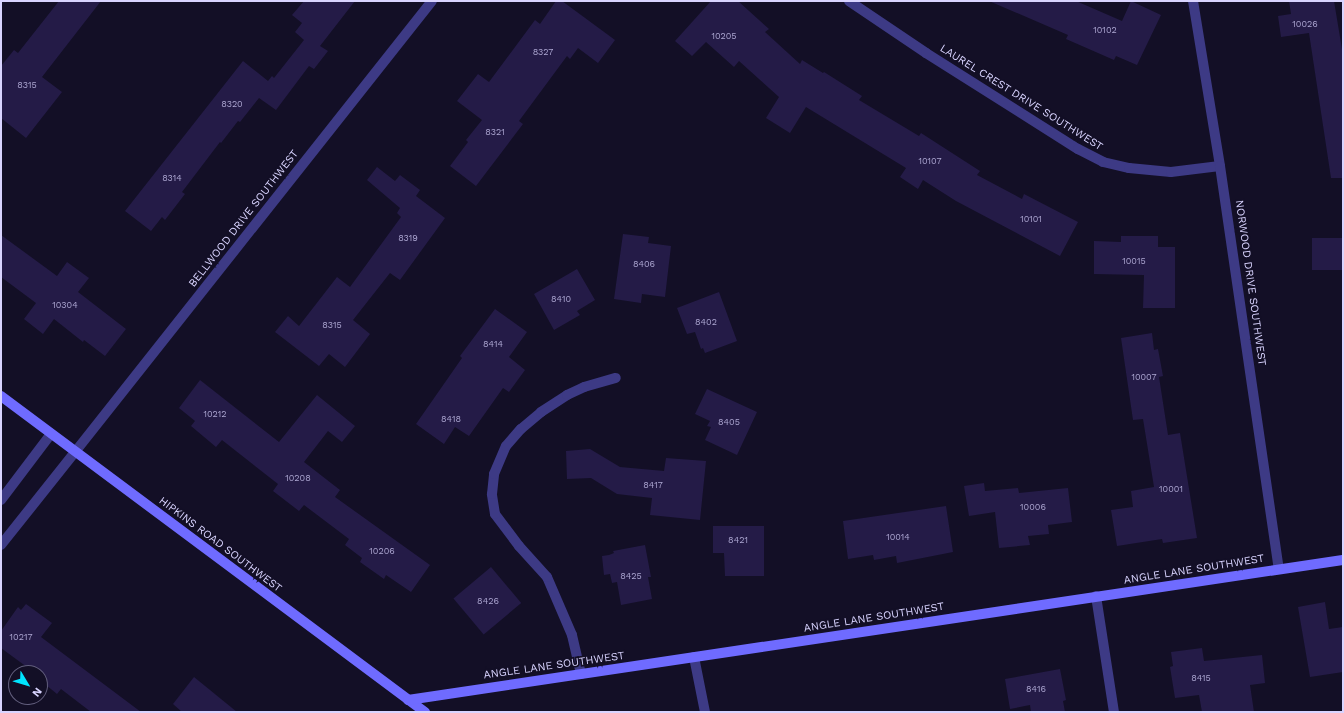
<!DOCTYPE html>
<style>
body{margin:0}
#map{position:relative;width:1344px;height:713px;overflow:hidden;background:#130f26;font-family:"Work Sans",sans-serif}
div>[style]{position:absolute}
.building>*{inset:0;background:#241b47;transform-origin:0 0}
.lane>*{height:10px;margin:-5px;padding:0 5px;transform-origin:5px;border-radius:5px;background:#3d3a85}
.street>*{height:10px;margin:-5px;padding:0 5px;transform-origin:5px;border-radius:5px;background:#3d3a85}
.secondary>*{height:10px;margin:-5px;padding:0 5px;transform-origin:5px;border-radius:5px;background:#6f6bff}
span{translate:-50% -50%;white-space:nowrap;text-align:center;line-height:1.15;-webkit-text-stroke:3.5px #130f26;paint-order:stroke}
.number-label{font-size:9px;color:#aca6d1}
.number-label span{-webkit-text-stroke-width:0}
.street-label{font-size:11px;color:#d9d4ff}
.frame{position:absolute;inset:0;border:2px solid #d9d4ff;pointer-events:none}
.north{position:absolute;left:8px;top:665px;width:40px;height:40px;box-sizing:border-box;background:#130f26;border:1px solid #625e7d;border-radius:50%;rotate:128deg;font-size:11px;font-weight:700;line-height:16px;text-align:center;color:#d9d4ff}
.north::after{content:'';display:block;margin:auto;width:14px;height:18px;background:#00e5ff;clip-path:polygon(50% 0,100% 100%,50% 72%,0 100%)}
</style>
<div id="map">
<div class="building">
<div style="clip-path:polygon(59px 1px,101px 1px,42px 77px,62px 92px,26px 138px,1px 118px,1px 66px,14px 50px,18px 53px)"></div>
<div style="clip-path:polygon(304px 1px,355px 1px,320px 46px,328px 51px,314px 69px,309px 66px,276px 110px,259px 98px,240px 122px,238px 121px,221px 143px,220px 142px,182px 192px,185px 194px,165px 220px,162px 217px,151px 231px,125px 211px,243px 61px,268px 81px,272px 76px,274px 78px,304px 40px,295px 32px,302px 23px,292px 15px)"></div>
<div style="clip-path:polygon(556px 1px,562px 1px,615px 40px,598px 63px,578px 48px,570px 59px,567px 56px,519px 121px,523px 124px,476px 186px,450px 166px,468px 142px,466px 140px,482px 120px,457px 101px,478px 74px,489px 82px,535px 20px,540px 24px)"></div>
<div style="clip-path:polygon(711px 1px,738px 1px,769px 29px,765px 32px,800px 64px,802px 60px,823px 73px,824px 72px,862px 96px,859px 100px,919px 136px,921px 133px,980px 171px,977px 175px,1022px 199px,1024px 194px,1078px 222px,1060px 256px,956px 201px,923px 180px,918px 189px,900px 177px,906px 168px,806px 107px,790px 133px,766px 118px,779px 97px,739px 61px,734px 67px,706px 42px,692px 56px,675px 41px)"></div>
<div style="clip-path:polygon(989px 1px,1076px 1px,1122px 21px,1131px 1px,1161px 15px,1137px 65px,1116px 56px,1114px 60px,1066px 39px,1068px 35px)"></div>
<div style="clip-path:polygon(1289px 1px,1334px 1px,1343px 55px,1343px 178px,1331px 178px,1309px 33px,1281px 37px,1278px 16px,1291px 14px)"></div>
<div style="clip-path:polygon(377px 167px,395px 181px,400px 175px,420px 190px,416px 196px,445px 218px,400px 280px,390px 273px,353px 320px,370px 334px,345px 367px,329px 354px,319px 366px,275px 332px,288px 316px,299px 326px,337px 277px,350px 287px,401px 217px,397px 213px,400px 208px,367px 180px)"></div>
<div style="clip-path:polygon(623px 234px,649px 237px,648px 243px,671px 246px,665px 297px,642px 294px,641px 303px,614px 299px)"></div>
<div style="clip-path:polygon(1px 235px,57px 276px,67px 262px,89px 278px,78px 292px,126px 329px,105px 356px,84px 340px,83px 342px,54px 319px,43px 334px,24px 319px,36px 303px,1px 277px)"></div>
<div style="clip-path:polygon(1121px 236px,1158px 236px,1158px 247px,1175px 247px,1175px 308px,1143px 308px,1144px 275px,1094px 274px,1094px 241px,1121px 242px)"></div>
<div style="left:1343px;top:238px;width:32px;height:31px;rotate:90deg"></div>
<div style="clip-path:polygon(577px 269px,595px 300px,577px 311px,580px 315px,554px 330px,534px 294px)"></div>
<div style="clip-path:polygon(719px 292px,737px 341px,705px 353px,703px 348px,701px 349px,695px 332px,687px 334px,677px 308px)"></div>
<div style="clip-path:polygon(495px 309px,527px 332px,509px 357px,525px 370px,509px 392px,503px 388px,469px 436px,455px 427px,444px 444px,416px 424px,462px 358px,460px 356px)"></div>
<div style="clip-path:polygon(1152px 333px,1154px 350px,1158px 349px,1163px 376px,1159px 377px,1168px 435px,1180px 433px,1197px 538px,1163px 543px,1162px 539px,1117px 546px,1111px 510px,1133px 507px,1131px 491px,1154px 487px,1143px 419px,1133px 420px,1121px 338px)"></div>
<div style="clip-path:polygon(200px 380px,279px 442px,317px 395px,355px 426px,342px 442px,328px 431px,304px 462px,340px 490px,335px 497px,430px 565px,411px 592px,386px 575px,384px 579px,360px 562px,362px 558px,345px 545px,349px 539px,304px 505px,299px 511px,273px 491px,278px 484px,222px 440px,216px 447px,191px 426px,195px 421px,179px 408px)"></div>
<div style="clip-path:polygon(707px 389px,757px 412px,737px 455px,705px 440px,711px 427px,707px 426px,710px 421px,695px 414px)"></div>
<div style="clip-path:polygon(590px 449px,620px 467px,664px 471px,666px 458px,706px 461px,700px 520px,650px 515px,652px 498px,617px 494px,591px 478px,567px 479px,566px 451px)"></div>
<div style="clip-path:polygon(984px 483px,985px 491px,1018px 488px,1019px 493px,1068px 488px,1072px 522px,1048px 525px,1049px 534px,1028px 536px,1030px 545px,999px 548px,995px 512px,969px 516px,964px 486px)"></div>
<div style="clip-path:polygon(946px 506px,953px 552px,897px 563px,896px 556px,874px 560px,873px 555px,848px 559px,843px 521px)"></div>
<div style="clip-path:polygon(713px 526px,764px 526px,764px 576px,725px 576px,724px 553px,713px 553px)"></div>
<div style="clip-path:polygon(645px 545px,651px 577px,648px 577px,652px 599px,621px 605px,617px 582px,612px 583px,610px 574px,604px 575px,602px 556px,609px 555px,614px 553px,613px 551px)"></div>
<div style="left:491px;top:567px;width:47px;height:49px;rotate:50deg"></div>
<div style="clip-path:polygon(1325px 602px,1329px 629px,1343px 627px,1343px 672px,1310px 677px,1298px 607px)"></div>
<div style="clip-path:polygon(26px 604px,52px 623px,41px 637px,141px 712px,91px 712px,61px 689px,57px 694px,40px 680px,40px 673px,35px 673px,1px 648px,1px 631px,18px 607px,21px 610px)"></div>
<div style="clip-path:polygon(1202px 648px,1204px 661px,1262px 655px,1265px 683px,1250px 685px,1254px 712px,1202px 712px,1199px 695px,1175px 698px,1170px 667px,1173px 666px,1171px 652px)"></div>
<div style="clip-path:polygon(1060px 669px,1066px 700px,1063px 701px,1065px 712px,1031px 712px,1030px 705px,1010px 709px,1005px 679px)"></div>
<div style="clip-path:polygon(194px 677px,237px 712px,182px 712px,173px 704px)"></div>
</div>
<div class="lane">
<div style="left:1px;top:500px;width:83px;rotate:-52.9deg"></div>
<div style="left:1px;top:545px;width:119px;rotate:-51.5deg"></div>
<div style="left:694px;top:657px;width:56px;rotate:78.7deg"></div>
</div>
<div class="street">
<div style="left:849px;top:1px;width:93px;rotate:34deg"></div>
<div style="left:926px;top:53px;width:180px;rotate:32.3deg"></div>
<div style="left:1078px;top:149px;width:28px;rotate:27deg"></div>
<div style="left:1103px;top:162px;width:27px;rotate:13deg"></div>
<div style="left:1129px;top:168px;width:42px;rotate:5.4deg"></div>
<div style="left:1171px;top:172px;width:49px;rotate:-7deg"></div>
<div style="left:1193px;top:1px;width:167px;rotate:80.7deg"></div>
<div style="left:1220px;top:166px;width:407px;rotate:81.7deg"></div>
<div style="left:75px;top:452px;width:575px;rotate:-51.64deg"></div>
<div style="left:1096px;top:596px;width:117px;rotate:81.2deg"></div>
<div style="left:581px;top:674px;width:40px;rotate:-103deg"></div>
<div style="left:572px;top:635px;width:63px;rotate:-113.3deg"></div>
<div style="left:547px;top:577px;width:42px;rotate:-132.1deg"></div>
<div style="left:519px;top:546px;width:40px;rotate:-127deg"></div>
<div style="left:495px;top:514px;width:20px;rotate:-99deg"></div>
<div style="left:492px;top:494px;width:20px;rotate:-84deg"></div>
<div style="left:494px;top:474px;width:30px;rotate:-67deg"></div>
<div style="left:506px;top:446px;width:23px;rotate:-49deg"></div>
<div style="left:521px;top:429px;width:26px;rotate:-40deg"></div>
<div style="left:541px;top:412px;width:31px;rotate:-33deg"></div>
<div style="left:567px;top:395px;width:19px;rotate:-25deg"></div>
<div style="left:584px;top:387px;width:33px;rotate:-16deg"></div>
</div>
<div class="secondary">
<div style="left:1px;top:396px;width:529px;rotate:36.7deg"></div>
<div style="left:408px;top:700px;width:945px;rotate:-8.52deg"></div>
</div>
<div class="number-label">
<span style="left:1305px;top:24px">10026</span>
<span style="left:1105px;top:30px">10102</span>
<span style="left:724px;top:36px">10205</span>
<span style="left:543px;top:52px">8327</span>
<span style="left:27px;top:85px">8315</span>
<span style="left:232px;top:104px">8320</span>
<span style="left:495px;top:132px">8321</span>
<span style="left:930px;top:161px">10107</span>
<span style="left:172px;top:178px">8314</span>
<span style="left:1031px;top:219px">10101</span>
<span style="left:408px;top:238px">8319</span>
<span style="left:1134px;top:261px">10015</span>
<span style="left:644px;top:264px">8406</span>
<span style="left:561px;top:299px">8410</span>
<span style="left:65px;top:305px">10304</span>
<span style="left:706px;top:322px">8402</span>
<span style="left:332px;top:325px">8315</span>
<span style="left:493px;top:344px">8414</span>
<span style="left:1144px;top:377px">10007</span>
<span style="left:215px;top:414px">10212</span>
<span style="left:451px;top:419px">8418</span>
<span style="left:729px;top:422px">8405</span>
<span style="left:298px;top:478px">10208</span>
<span style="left:653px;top:485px">8417</span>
<span style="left:1171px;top:489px">10001</span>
<span style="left:1033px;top:507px">10006</span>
<span style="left:898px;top:537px">10014</span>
<span style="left:738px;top:540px">8421</span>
<span style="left:382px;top:551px">10206</span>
<span style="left:631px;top:576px">8425</span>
<span style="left:488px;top:601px">8426</span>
<span style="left:21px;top:637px">10217</span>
<span style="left:1201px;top:678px">8415</span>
<span style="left:1036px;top:689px">8416</span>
</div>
<div class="street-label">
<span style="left:1021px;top:98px;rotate:32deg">LAUREL CREST DRIVE SOUTHWEST</span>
<span style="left:244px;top:219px;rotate:-52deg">BELLWOOD DRIVE SOUTHWEST</span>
<span style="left:1250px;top:283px;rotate:82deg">NORWOOD DRIVE SOUTHWEST</span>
<span style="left:220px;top:545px;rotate:37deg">HIPKINS ROAD SOUTHWEST</span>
<span style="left:1194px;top:570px;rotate:-9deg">ANGLE LANE SOUTHWEST</span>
<span style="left:874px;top:618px;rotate:-9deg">ANGLE LANE SOUTHWEST</span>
<span style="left:554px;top:666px;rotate:-8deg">ANGLE LANE SOUTHWEST</span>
</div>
<div class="frame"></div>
<div class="north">N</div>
</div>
